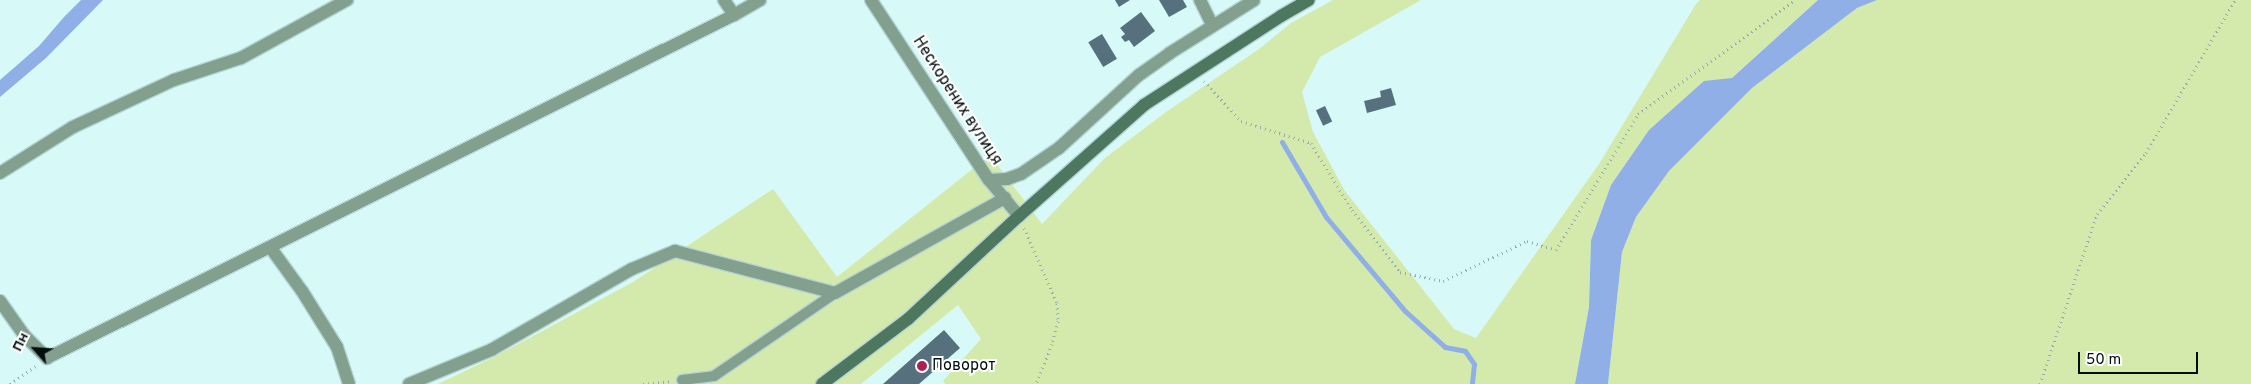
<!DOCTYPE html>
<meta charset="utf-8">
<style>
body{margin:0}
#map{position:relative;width:2251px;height:384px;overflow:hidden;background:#d7faf8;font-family:Overpass,sans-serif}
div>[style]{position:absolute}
.green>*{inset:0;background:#d4eaac}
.water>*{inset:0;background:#90afe7}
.stream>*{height:5px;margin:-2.5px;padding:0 2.5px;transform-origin:2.5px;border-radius:2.5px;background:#90afe7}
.building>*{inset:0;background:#56717d;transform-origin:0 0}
.path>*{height:3px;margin-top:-1.5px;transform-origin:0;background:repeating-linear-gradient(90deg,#92aeac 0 1px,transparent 0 5px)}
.roads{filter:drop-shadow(1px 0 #b5d4d3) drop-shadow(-1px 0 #b5d4d3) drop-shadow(0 1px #b5d4d3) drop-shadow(0 -1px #b5d4d3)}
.service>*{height:10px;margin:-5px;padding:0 5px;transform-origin:5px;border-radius:5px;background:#839f8e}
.minor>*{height:12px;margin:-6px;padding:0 6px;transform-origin:6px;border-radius:6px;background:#839f8e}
.tertiary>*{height:12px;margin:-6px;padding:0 6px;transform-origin:6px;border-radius:6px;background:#839f8e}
.secondary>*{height:12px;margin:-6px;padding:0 6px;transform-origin:6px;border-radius:6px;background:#4e775f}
.dots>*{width:14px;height:14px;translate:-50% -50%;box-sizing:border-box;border:2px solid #fff;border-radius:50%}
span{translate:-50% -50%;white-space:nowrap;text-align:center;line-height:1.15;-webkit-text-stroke:4px #fff;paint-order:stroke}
.street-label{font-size:16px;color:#030e0e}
.poi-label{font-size:16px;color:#030e0e}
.left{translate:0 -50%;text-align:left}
.north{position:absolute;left:10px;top:324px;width:50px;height:50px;-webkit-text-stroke:4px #fff;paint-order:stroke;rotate:296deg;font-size:14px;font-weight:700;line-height:20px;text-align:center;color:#030e0e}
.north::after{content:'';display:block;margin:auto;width:18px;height:22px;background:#030e0e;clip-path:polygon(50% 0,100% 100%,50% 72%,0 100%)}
.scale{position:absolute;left:2078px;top:352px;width:120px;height:22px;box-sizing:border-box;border:2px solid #030e0e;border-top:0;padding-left:6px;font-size:15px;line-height:18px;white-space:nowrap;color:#030e0e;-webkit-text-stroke:4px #fff;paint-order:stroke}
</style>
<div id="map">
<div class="green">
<div style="clip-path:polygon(1333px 0,1421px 0,1320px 57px,1302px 92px,1313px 132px,1345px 191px,1454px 329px,1476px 338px,1599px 164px,1696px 4px,1700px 0,1818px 0,1732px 78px,1704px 82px,1649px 130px,1611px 185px,1591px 240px,1589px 307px,1575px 384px,945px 384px,943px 381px,981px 339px,958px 305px,861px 384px,438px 384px,494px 357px,633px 282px,773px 189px,837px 277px,990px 155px,1042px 224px,1105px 158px,1166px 112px,1259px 49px,1291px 23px)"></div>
<div style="clip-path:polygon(1877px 0,2251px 0,2251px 384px,1608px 384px,1622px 252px,1636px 217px,1669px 171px,1752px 88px,1857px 8px)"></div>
</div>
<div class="water">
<div style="clip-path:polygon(81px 0,103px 0,46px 58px,0 97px,0 80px,39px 46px,64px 17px)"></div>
<div style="clip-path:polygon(1818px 0,1877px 0,1857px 8px,1752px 88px,1669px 171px,1636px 217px,1622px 252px,1608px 384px,1575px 384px,1589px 307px,1591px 240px,1611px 185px,1649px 130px,1704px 81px,1732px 78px)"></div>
</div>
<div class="stream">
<div style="left:1282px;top:142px;width:87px;rotate:59.6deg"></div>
<div style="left:1326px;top:217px;width:123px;rotate:50deg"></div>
<div style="left:1405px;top:311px;width:54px;rotate:42deg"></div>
<div style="left:1445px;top:347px;width:20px;rotate:11deg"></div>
<div style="left:1465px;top:351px;width:16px;rotate:55deg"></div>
<div style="left:1474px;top:364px;width:20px;rotate:96deg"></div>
</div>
<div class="building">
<div style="clip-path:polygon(1115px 0,1130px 0,1119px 7px)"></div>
<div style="clip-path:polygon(1159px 0,1183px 0,1187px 7px,1169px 17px)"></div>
<div style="clip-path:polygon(1141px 12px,1155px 31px,1134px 47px,1129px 40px,1125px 42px,1121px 37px,1125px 34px,1120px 28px)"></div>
<div style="left:1102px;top:34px;width:29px;height:16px;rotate:59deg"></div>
<div style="clip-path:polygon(1391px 88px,1396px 105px,1367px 113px,1364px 101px,1381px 97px,1380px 91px)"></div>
<div style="left:1325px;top:106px;width:17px;height:10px;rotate:65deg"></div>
<div style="clip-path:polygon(944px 330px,960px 348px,919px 384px,883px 384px)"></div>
</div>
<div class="path">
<div style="left:1204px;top:81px;width:54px;rotate:47.2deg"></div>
<div style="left:1241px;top:121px;width:73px;rotate:17.4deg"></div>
<div style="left:1311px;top:143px;width:79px;rotate:58.5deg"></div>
<div style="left:1352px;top:210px;width:78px;rotate:52.3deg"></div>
<div style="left:1400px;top:272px;width:44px;rotate:11.8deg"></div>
<div style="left:1443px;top:281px;width:93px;rotate:-25.5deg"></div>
<div style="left:1527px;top:241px;width:30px;rotate:17deg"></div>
<div style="left:1556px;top:250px;width:159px;rotate:-58.9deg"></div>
<div style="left:1638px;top:114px;width:194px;rotate:-36deg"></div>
<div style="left:1024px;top:228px;width:82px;rotate:66.3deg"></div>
<div style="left:1057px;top:303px;width:18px;rotate:87deg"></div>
<div style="left:1058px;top:321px;width:24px;rotate:105deg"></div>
<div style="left:1052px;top:344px;width:43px;rotate:111.8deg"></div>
<div style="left:10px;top:384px;width:32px;rotate:-35deg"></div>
<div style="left:643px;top:384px;width:27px;rotate:-6deg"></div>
<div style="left:2040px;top:384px;width:179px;rotate:-71.5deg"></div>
<div style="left:2097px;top:214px;width:78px;rotate:-51.2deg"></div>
<div style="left:2146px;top:153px;width:177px;rotate:-59.8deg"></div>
</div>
<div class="roads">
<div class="service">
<div style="left:682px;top:380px;width:32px;rotate:-7deg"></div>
<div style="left:714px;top:376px;width:147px;rotate:-34.4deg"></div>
</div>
<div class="minor">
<div style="left:724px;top:0;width:18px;rotate:56deg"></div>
<div style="left:1200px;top:0;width:28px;rotate:64deg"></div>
<div style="left:0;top:173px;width:86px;rotate:-32.2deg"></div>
<div style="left:73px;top:127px;width:111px;rotate:-25deg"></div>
<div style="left:174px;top:80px;width:71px;rotate:-18.2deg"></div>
<div style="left:241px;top:58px;width:121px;rotate:-28.7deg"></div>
<div style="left:989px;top:180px;width:18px;rotate:-3deg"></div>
<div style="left:1007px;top:179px;width:15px;rotate:-20deg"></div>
<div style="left:1021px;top:174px;width:46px;rotate:-34.4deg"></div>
<div style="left:1059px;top:148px;width:108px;rotate:-42.4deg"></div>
<div style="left:1139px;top:75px;width:38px;rotate:-35deg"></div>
<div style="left:1170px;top:53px;width:99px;rotate:-32.2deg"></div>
<div style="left:270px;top:247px;width:54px;rotate:54deg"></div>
<div style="left:302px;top:291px;width:66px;rotate:58deg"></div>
<div style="left:337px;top:347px;width:39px;rotate:72deg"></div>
<div style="left:0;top:301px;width:42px;rotate:54.8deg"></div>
<div style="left:24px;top:335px;width:33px;rotate:45deg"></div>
<div style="left:47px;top:358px;width:768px;rotate:-26.53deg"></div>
<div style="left:734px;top:15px;width:30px;rotate:-30deg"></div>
<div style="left:409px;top:384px;width:89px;rotate:-22.5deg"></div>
<div style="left:491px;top:350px;width:163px;rotate:-29.9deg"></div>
<div style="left:632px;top:269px;width:47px;rotate:-22.7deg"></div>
<div style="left:675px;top:251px;width:165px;rotate:14.7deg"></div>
<div style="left:835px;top:293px;width:195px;rotate:-29.2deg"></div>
</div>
<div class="tertiary">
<div style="left:871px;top:0;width:215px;rotate:56.8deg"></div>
<div style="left:989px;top:180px;width:47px;rotate:50.2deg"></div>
</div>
<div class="secondary">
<div style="left:822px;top:384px;width:108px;rotate:-37.1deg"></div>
<div style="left:908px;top:319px;width:151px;rotate:-42.9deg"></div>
<div style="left:1019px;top:216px;width:167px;rotate:-41.6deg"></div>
<div style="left:1144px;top:105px;width:163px;rotate:-33deg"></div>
<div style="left:1281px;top:16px;width:32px;rotate:-30deg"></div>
</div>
</div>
<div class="dots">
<div style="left:922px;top:366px;background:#af1f54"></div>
</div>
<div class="street-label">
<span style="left:957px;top:101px;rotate:57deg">Нескорених вулиця</span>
</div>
<div class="poi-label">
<span class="left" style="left:932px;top:366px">Поворот</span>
</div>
<div class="north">Пн</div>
<div class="scale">50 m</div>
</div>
